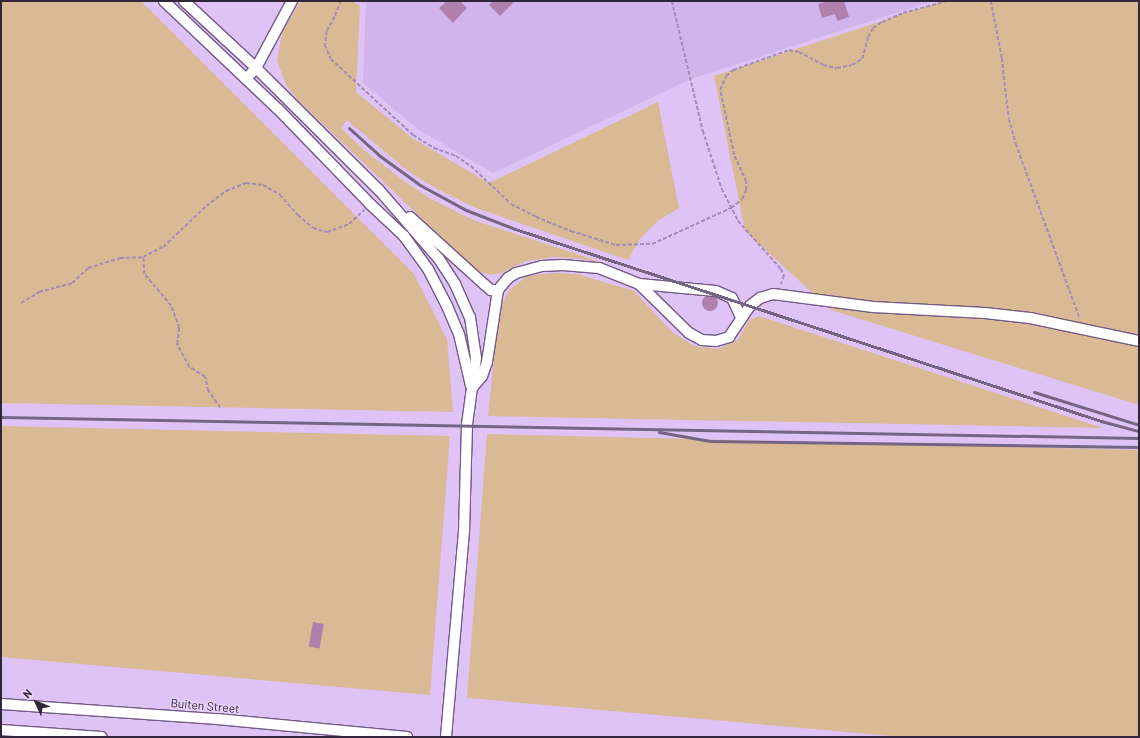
<!DOCTYPE html>
<style>
body{margin:0}
#map{position:relative;width:1140px;height:738px;overflow:hidden;background:#dfc3f6;font-family:Barlow,sans-serif}
div>[style]{position:absolute}
.built>*{inset:0;background:#d2b4ec}
.green>*{inset:0;background:#dab995}
.building>*{inset:0;background:#b080ac;transform-origin:0 0}
.round{border-radius:50%}
.path>*{height:1.5px;margin-top:-0.75px;transform-origin:0;background:repeating-linear-gradient(90deg,#a38db5 0 4px,transparent 0 6px)}
.roads{filter:drop-shadow(1px 0 #735a87) drop-shadow(-1px 0 #735a87) drop-shadow(0 1px #735a87) drop-shadow(0 -1px #735a87)}
.minor>*{height:10px;margin:-5px;padding:0 5px;transform-origin:5px;border-radius:5px;background:#fff}
.rail>*{height:3px;margin:-1.5px;padding:0 1.5px;transform-origin:1.5px;border-radius:1.5px;background:#766484}
span{translate:-50% -50%;white-space:nowrap;text-align:center;line-height:1.15;-webkit-text-stroke:3px #e9d3fc;paint-order:stroke}
.street-label{font-size:12px;color:#312639}
.frame{position:absolute;inset:0;border:2px solid #312639;pointer-events:none}
.north{position:absolute;left:16px;top:682px;width:40px;height:40px;-webkit-text-stroke:3px #e9d3fc;paint-order:stroke;rotate:314deg;font-size:11px;font-weight:700;line-height:16px;text-align:center;color:#312639}
.north::after{content:'';display:block;margin:auto;width:14px;height:18px;background:#312639;clip-path:polygon(50% 0,100% 100%,50% 72%,0 100%)}
</style>
<div id="map">
<div class="built">
<div style="clip-path:polygon(366px 1px,933px 1px,691px 79px,493px 173px,419px 130px,363px 83px)"></div>
</div>
<div class="green">
<div style="clip-path:polygon(1px 1px,141px 1px,414px 274px,447px 339px,453px 412px,1px 403px)"></div>
<div style="clip-path:polygon(300px 1px,352px 1px,360px 6px,356px 92px,412px 138px,489px 183px,658px 102px,679px 208px,659px 220px,640px 239px,628px 260px,476px 208px,437px 189px,408px 171px,347px 120px,341px 128px,365px 151px,404px 181px,431px 199px,473px 220px,607px 264px,581px 259px,553px 257px,526px 261px,501px 273px,490px 275px,480px 272px,464px 259px,298px 100px,286px 85px,277px 60px,282px 33px)"></div>
<div style="clip-path:polygon(943px 1px,1139px 1px,1139px 405px,831px 310px,745px 231px,714px 76px)"></div>
<div style="clip-path:polygon(552px 273px,577px 274px,634px 291px,672px 332px,694px 346px,718px 349px,738px 340px,749px 320px,759px 316px,1103px 428px,488px 416px,499px 312px,509px 290px,527px 276px)"></div>
<div style="clip-path:polygon(1px 426px,450px 436px,430px 695px,1px 657px)"></div>
<div style="clip-path:polygon(487px 434px,1139px 450px,1139px 737px,903px 737px,467px 698px)"></div>
</div>
<div class="building">
<div style="clip-path:polygon(447px 1px,460px 1px,467px 8px,453px 23px,439px 8px)"></div>
<div style="clip-path:polygon(493px 1px,515px 1px,500px 16px,489px 5px)"></div>
<div style="clip-path:polygon(829px 1px,844px 1px,849px 17px,837px 21px,835px 14px,822px 18px,818px 4px)"></div>
<div class="round" style="left:702px;top:295px;width:16px;height:16px"></div>
<div style="left:313px;top:622px;width:11px;height:25px;rotate:10deg"></div>
</div>
<div class="path">
<div style="left:341px;top:1px;width:17px;rotate:111deg"></div>
<div style="left:335px;top:17px;width:16px;rotate:120deg"></div>
<div style="left:327px;top:31px;width:14px;rotate:98deg"></div>
<div style="left:325px;top:45px;width:15px;rotate:67deg"></div>
<div style="left:331px;top:59px;width:112px;rotate:42.8deg"></div>
<div style="left:413px;top:135px;width:25px;rotate:32deg"></div>
<div style="left:434px;top:148px;width:23px;rotate:20deg"></div>
<div style="left:456px;top:156px;width:18px;rotate:34deg"></div>
<div style="left:471px;top:166px;width:55px;rotate:43.5deg"></div>
<div style="left:511px;top:204px;width:28px;rotate:27deg"></div>
<div style="left:536px;top:217px;width:38px;rotate:22deg"></div>
<div style="left:571px;top:231px;width:47px;rotate:17.3deg"></div>
<div style="left:616px;top:245px;width:36px;rotate:-2deg"></div>
<div style="left:652px;top:244px;width:87px;rotate:-24.5deg"></div>
<div style="left:731px;top:208px;width:14px;rotate:-39deg"></div>
<div style="left:742px;top:199px;width:10px;rotate:-66deg"></div>
<div style="left:746px;top:190px;width:8px;rotate:-90deg"></div>
<div style="left:746px;top:182px;width:30px;rotate:-114deg"></div>
<div style="left:734px;top:155px;width:66px;rotate:-102.2deg"></div>
<div style="left:720px;top:90px;width:15px;rotate:-67deg"></div>
<div style="left:726px;top:76px;width:9px;rotate:-41deg"></div>
<div style="left:733px;top:70px;width:59px;rotate:-19.7deg"></div>
<div style="left:789px;top:50px;width:10px;rotate:11deg"></div>
<div style="left:799px;top:52px;width:27px;rotate:28deg"></div>
<div style="left:823px;top:65px;width:14px;rotate:12deg"></div>
<div style="left:837px;top:68px;width:15px;rotate:-11deg"></div>
<div style="left:852px;top:65px;width:12px;rotate:-31deg"></div>
<div style="left:862px;top:59px;width:23px;rotate:-75deg"></div>
<div style="left:868px;top:37px;width:10px;rotate:-61deg"></div>
<div style="left:873px;top:28px;width:11px;rotate:-34deg"></div>
<div style="left:882px;top:22px;width:23px;rotate:-23deg"></div>
<div style="left:903px;top:13px;width:46px;rotate:-15.3deg"></div>
<div style="left:672px;top:1px;width:134px;rotate:76.6deg"></div>
<div style="left:703px;top:131px;width:61px;rotate:71.9deg"></div>
<div style="left:722px;top:189px;width:36px;rotate:63deg"></div>
<div style="left:738px;top:221px;width:64px;rotate:48.1deg"></div>
<div style="left:781px;top:269px;width:8px;rotate:67deg"></div>
<div style="left:784px;top:276px;width:9px;rotate:108deg"></div>
<div style="left:991px;top:1px;width:58px;rotate:79.1deg"></div>
<div style="left:1002px;top:58px;width:61px;rotate:83.5deg"></div>
<div style="left:1009px;top:119px;width:26px;rotate:74deg"></div>
<div style="left:1016px;top:144px;width:186px;rotate:69.9deg"></div>
<div style="left:21px;top:303px;width:21px;rotate:-31deg"></div>
<div style="left:39px;top:292px;width:34px;rotate:-15deg"></div>
<div style="left:72px;top:283px;width:22px;rotate:-43deg"></div>
<div style="left:88px;top:268px;width:34px;rotate:-17deg"></div>
<div style="left:120px;top:258px;width:23px;rotate:-2deg"></div>
<div style="left:220px;top:408px;width:21px;rotate:-125deg"></div>
<div style="left:208px;top:391px;width:14px;rotate:-102deg"></div>
<div style="left:205px;top:377px;width:19px;rotate:-148deg"></div>
<div style="left:189px;top:367px;width:26px;rotate:-118deg"></div>
<div style="left:177px;top:344px;width:16px;rotate:-83deg"></div>
<div style="left:179px;top:328px;width:23px;rotate:-110deg"></div>
<div style="left:171px;top:306px;width:42px;rotate:-130.2deg"></div>
<div style="left:144px;top:274px;width:17px;rotate:-93deg"></div>
<div style="left:143px;top:257px;width:22px;rotate:-27deg"></div>
<div style="left:163px;top:247px;width:59px;rotate:-43.6deg"></div>
<div style="left:206px;top:206px;width:25px;rotate:-37deg"></div>
<div style="left:226px;top:191px;width:22px;rotate:-22deg"></div>
<div style="left:246px;top:183px;width:17px;rotate:7deg"></div>
<div style="left:263px;top:185px;width:20px;rotate:30deg"></div>
<div style="left:280px;top:195px;width:27px;rotate:48deg"></div>
<div style="left:298px;top:215px;width:20px;rotate:41deg"></div>
<div style="left:313px;top:228px;width:15px;rotate:16deg"></div>
<div style="left:327px;top:232px;width:23px;rotate:-20deg"></div>
<div style="left:349px;top:224px;width:21px;rotate:-43deg"></div>
</div>
<div class="roads">
<div class="minor">
<div style="left:164px;top:1px;width:157px;rotate:43.5deg"></div>
<div style="left:278px;top:109px;width:132px;rotate:45.9deg"></div>
<div style="left:370px;top:204px;width:47px;rotate:43.3deg"></div>
<div style="left:404px;top:236px;width:41px;rotate:54deg"></div>
<div style="left:428px;top:269px;width:42px;rotate:62.8deg"></div>
<div style="left:447px;top:306px;width:30px;rotate:67deg"></div>
<div style="left:459px;top:334px;width:53px;rotate:77deg"></div>
<div style="left:184px;top:1px;width:98px;rotate:42.9deg"></div>
<div style="left:256px;top:68px;width:173px;rotate:44.8deg"></div>
<div style="left:379px;top:190px;width:91px;rotate:49deg"></div>
<div style="left:439px;top:259px;width:30px;rotate:57deg"></div>
<div style="left:455px;top:284px;width:36px;rotate:66deg"></div>
<div style="left:470px;top:317px;width:41px;rotate:81.7deg"></div>
<div style="left:476px;top:358px;width:68px;rotate:97.7deg"></div>
<div style="left:467px;top:425px;width:106px;rotate:91.6deg"></div>
<div style="left:464px;top:531px;width:207px;rotate:95deg"></div>
<div style="left:246px;top:79px;width:15px;rotate:-48deg"></div>
<div style="left:256px;top:68px;width:76px;rotate:-61.8deg"></div>
<div style="left:410px;top:217px;width:101px;rotate:42.2deg"></div>
<div style="left:485px;top:285px;width:8px;rotate:40deg"></div>
<div style="left:491px;top:290px;width:7px"></div>
<div style="left:639px;top:284px;width:70px;rotate:44.4deg"></div>
<div style="left:689px;top:333px;width:15px;rotate:28deg"></div>
<div style="left:702px;top:340px;width:14px;rotate:4deg"></div>
<div style="left:716px;top:341px;width:14px;rotate:-17deg"></div>
<div style="left:729px;top:337px;width:37px;rotate:-56deg"></div>
<div style="left:750px;top:306px;width:13px;rotate:-39deg"></div>
<div style="left:760px;top:298px;width:14px;rotate:-17deg"></div>
<div style="left:773px;top:294px;width:101px;rotate:7.4deg"></div>
<div style="left:873px;top:307px;width:112px;rotate:3.1deg"></div>
<div style="left:985px;top:313px;width:45px;rotate:6.3deg"></div>
<div style="left:1030px;top:318px;width:111px;rotate:11.9deg"></div>
<div style="left:472px;top:388px;width:16px;rotate:-50deg"></div>
<div style="left:482px;top:376px;width:15px;rotate:-70deg"></div>
<div style="left:487px;top:362px;width:73px;rotate:-81.3deg"></div>
<div style="left:498px;top:290px;width:16px;rotate:-50deg"></div>
<div style="left:508px;top:278px;width:9px;rotate:-32deg"></div>
<div style="left:516px;top:273px;width:27px;rotate:-15deg"></div>
<div style="left:542px;top:266px;width:21px;rotate:-3deg"></div>
<div style="left:563px;top:265px;width:36px;rotate:5deg"></div>
<div style="left:599px;top:268px;width:43px;rotate:21.8deg"></div>
<div style="left:639px;top:284px;width:77px;rotate:5.2deg"></div>
<div style="left:716px;top:291px;width:17px;rotate:24deg"></div>
<div style="left:732px;top:298px;width:21px;rotate:65deg"></div>
<div style="left:1px;top:704px;width:217px;rotate:4deg"></div>
<div style="left:217px;top:719px;width:191px;rotate:5.4deg"></div>
<div style="left:1px;top:730px;width:101px;rotate:4deg"></div>
</div>
</div>
<div class="rail">
<div style="left:349px;top:128px;width:42px;rotate:42.1deg"></div>
<div style="left:380px;top:156px;width:49px;rotate:35.9deg"></div>
<div style="left:420px;top:185px;width:52px;rotate:28.5deg"></div>
<div style="left:466px;top:210px;width:53px;rotate:21.2deg"></div>
<div style="left:515px;top:229px;width:617px;rotate:18.14deg"></div>
<div style="left:1101px;top:421px;width:39px;rotate:15deg"></div>
<div style="left:1034px;top:392px;width:110px;rotate:17.4deg"></div>
<div style="left:1px;top:417px;width:1138px;rotate:1.06deg"></div>
<div style="left:659px;top:432px;width:52px;rotate:10deg"></div>
<div style="left:710px;top:441px;width:429px;rotate:0.8deg"></div>
</div>
<div class="street-label">
<span style="left:205px;top:706px;rotate:5deg">Buiten Street</span>
</div>
<div class="frame"></div>
<div class="north">N</div>
</div>
